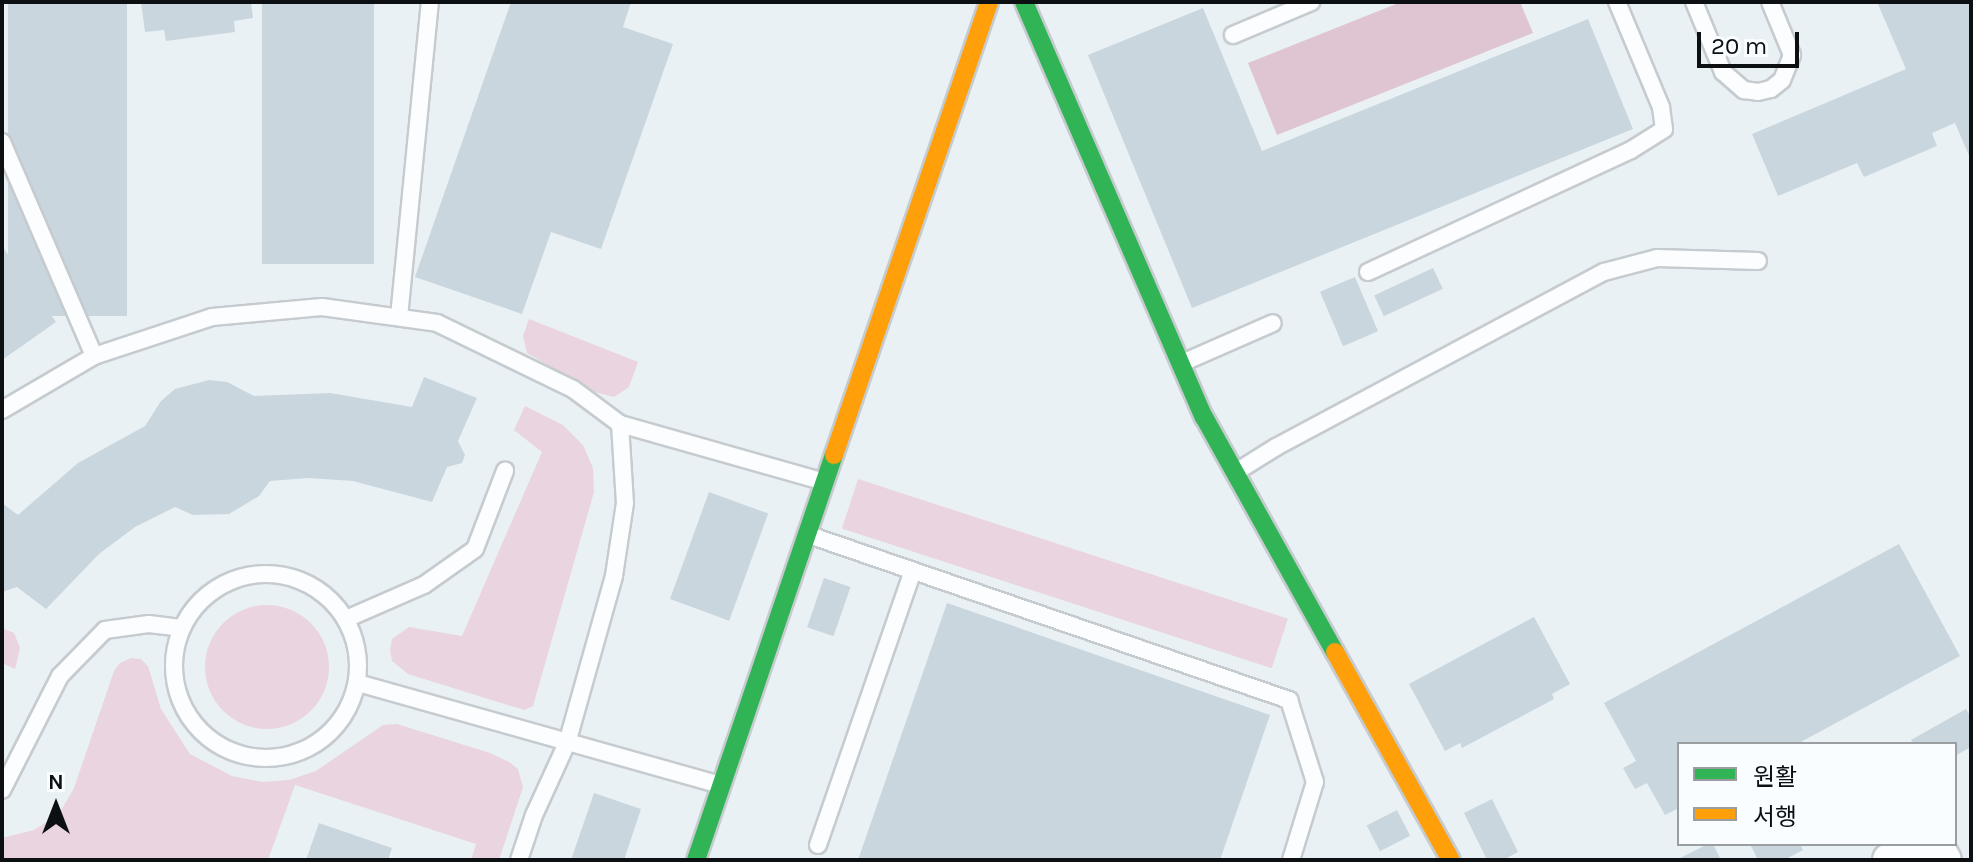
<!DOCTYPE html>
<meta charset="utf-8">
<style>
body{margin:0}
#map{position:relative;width:1973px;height:862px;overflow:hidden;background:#e9f1f5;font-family:Karla,"Noto Sans KR",sans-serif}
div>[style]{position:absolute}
.green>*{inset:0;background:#ead4df;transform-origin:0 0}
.round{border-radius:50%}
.forest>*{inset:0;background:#dfc5d1}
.building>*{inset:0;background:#c9d6de;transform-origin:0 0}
.roads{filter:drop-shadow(2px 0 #c6cbcf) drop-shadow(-2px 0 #c6cbcf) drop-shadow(0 2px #c6cbcf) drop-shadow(0 -2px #c6cbcf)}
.lane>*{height:16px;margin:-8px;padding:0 8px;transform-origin:8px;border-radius:8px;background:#fcfdfe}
.lane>.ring{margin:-8px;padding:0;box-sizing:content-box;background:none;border:16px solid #fcfdfe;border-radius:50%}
.street>*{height:32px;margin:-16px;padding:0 16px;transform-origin:16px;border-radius:16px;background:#fcfdfe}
.fast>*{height:18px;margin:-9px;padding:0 9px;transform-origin:9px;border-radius:9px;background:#30b455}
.slow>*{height:18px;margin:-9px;padding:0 9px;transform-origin:9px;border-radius:9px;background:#ff9f0a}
span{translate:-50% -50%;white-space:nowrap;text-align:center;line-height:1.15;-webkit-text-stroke:6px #fafdff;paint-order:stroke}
.frame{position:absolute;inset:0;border:4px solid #0c1013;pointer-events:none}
.legend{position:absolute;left:1677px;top:742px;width:280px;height:104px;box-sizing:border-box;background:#fafdff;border:2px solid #9b9ea1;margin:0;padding:10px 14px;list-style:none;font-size:24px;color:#0c1013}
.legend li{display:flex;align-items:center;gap:16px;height:40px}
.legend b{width:40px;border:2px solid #9b9ea1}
.north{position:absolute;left:16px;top:766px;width:80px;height:80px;-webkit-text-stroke:6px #fafdff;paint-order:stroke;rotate:0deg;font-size:22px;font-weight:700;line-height:32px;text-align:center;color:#0c1013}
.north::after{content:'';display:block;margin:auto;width:28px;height:36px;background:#0c1013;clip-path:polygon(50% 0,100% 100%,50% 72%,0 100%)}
.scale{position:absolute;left:1697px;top:32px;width:102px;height:36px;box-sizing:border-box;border:4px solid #0c1013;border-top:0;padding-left:10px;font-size:24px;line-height:28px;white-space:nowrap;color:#0c1013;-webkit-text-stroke:6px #fafdff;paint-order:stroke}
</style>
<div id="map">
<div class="green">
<div style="clip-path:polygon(529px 319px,638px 362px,629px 387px,614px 397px,594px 392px,527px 353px,523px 336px)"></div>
<div style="clip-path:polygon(525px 406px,563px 425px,583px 445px,593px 468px,594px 492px,533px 706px,524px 710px,408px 674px,392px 661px,390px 650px,392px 639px,409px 627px,462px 636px,542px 452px,514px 430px)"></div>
<div style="left:858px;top:479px;width:452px;height:52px;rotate:18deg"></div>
<div class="round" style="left:205px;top:605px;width:124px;height:124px"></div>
<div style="clip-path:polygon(2px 628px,14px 633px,20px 648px,15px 669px,2px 663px)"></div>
<div style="clip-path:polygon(131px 658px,141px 659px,148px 666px,161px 709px,190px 754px,232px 776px,263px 782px,289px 780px,316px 771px,383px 725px,397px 724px,490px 753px,509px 762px,518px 769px,523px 787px,499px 860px,471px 860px,476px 844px,295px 785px,268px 860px,2px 860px,2px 838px,34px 830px,59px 814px,74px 788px,114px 671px,120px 663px)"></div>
</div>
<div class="forest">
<div style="clip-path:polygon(1401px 2px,1520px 2px,1533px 33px,1277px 135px,1248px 63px)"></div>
</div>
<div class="building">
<div style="left:8px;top:2px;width:119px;height:314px"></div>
<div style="clip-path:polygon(141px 2px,251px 2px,253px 18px,234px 21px,235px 32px,166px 41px,164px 30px,145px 32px)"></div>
<div style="left:262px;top:2px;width:112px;height:262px"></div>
<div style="clip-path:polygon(511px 2px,631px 2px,623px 27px,673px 44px,601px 249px,551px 232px,522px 314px,415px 277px)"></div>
<div style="clip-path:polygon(1877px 2px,1971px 2px,1971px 160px,1955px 123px,1932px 133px,1937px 146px,1864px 177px,1857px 163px,1778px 196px,1752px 134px,1906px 69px)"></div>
<div style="clip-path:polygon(1203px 8px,1262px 151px,1588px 19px,1633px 129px,1192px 308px,1088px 55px)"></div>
<div style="clip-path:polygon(2px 246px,56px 322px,2px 360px)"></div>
<div style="left:1433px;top:268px;width:23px;height:65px;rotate:65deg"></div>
<div style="left:1355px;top:277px;width:59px;height:38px;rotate:67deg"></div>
<div style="clip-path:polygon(424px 377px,477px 398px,458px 441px,465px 455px,462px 463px,447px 467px,432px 502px,353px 481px,308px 478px,270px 481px,259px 496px,229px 514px,193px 515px,175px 507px,135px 527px,99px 554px,46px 609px,17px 587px,2px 592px,2px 503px,18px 515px,78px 463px,145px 426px,161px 401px,175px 389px,209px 380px,227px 382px,254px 396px,330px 393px,412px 407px)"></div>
<div style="left:709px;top:492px;width:63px;height:114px;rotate:20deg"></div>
<div style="clip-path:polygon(1899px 544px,1960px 656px,1797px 744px,1679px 744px,1679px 808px,1665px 815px,1647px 783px,1635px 789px,1623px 768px,1636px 761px,1604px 703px)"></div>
<div style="left:824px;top:578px;width:28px;height:52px;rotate:19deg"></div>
<div style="clip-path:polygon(947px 603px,1270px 715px,1220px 860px,858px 860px)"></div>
<div style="clip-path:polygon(1534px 617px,1570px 684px,1552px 694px,1554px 699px,1462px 748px,1460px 743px,1445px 751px,1409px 684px)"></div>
<div style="clip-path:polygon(1966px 709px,1971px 717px,1971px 747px,1955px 756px,1955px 744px,1913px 744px,1911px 740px)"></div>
<div style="clip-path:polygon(594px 793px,641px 809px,624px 860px,571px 860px)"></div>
<div style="clip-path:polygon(1492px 799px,1518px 852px,1503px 860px,1487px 860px,1464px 813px)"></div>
<div style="left:1397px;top:810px;width:29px;height:34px;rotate:63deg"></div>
<div style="clip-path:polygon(319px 823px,392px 848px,388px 860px,306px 860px)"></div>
<div style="clip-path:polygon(1708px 844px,1713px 844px,1721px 860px,1676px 860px)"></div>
<div style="clip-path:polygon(1750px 844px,1800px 844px,1803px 850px,1784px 860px,1758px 860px)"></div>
</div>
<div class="roads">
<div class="lane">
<div style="left:1694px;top:2px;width:76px;rotate:67.5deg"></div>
<div style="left:1723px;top:72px;width:28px;rotate:41deg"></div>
<div style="left:1744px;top:90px;width:14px;rotate:8deg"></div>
<div style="left:1758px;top:92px;width:13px;rotate:-13deg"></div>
<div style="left:1771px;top:89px;width:14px;rotate:-39deg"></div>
<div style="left:1782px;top:80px;width:27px;rotate:-68deg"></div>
<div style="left:1792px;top:55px;width:57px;rotate:-112.5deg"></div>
<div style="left:1233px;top:35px;width:85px;rotate:-22.9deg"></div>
<div style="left:2px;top:142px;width:233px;rotate:66.7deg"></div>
<div style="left:1368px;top:272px;width:290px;rotate:-24.9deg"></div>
<div style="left:1631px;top:150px;width:39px;rotate:-32deg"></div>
<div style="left:1664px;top:129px;width:22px;rotate:-98deg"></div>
<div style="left:1661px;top:107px;width:114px;rotate:-112.7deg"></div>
<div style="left:399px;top:317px;width:317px;rotate:-84.4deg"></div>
<div style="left:1182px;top:363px;width:99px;rotate:-23.7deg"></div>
<div style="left:2px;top:410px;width:107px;rotate:-30.4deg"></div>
<div style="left:94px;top:356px;width:124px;rotate:-18.3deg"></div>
<div style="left:212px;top:317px;width:110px;rotate:-5.2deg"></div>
<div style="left:322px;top:307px;width:116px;rotate:7.9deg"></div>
<div style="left:437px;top:323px;width:151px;rotate:25.9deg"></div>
<div style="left:573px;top:389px;width:59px;rotate:36.7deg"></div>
<div style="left:620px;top:424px;width:79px;rotate:86.4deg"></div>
<div style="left:625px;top:503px;width:74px;rotate:98.6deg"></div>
<div style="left:614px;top:576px;width:173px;rotate:105.7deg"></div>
<div style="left:567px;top:743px;width:79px;rotate:114.6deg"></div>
<div style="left:534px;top:815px;width:47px;rotate:108.4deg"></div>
<div style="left:620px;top:424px;width:210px;rotate:15.8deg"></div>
<div style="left:1236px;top:472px;width:47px;rotate:-32deg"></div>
<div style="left:1276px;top:447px;width:372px;rotate:-28.1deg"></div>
<div style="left:1604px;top:272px;width:55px;rotate:-14.8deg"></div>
<div style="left:1657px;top:258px;width:101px;rotate:1.7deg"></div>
<div style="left:809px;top:535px;width:508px;rotate:18.97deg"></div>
<div style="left:1289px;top:700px;width:86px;rotate:72.4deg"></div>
<div style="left:1315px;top:782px;width:82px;rotate:107.1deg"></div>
<div class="ring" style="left:174px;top:574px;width:168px;height:168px"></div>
<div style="left:346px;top:619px;width:85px;rotate:-23.6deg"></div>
<div style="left:424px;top:585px;width:62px;rotate:-35.2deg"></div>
<div style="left:475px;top:549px;width:84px;rotate:-69deg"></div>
<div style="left:358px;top:683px;width:377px;rotate:15.7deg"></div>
<div style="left:2px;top:790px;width:128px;rotate:-63deg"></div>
<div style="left:60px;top:676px;width:64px;rotate:-45.6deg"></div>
<div style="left:105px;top:630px;width:44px;rotate:-7.8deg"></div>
<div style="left:149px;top:624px;width:32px;rotate:7deg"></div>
<div style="left:818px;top:845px;width:290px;rotate:-70.9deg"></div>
</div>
<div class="street">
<div style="left:1936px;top:844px;width:18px;rotate:61deg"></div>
<div style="left:1889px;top:860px;width:34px;rotate:-28deg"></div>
</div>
<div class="fast">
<div style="left:1024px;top:2px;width:452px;rotate:66.6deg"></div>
<div style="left:1204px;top:417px;width:269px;rotate:60.9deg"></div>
<div style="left:696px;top:860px;width:428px;rotate:-71.2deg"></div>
</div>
<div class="slow">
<div style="left:834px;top:455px;width:479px;rotate:-71.1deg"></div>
<div style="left:1335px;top:652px;width:238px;rotate:60.9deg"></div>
</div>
</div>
<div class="frame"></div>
<ul class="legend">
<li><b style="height:10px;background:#30b455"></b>원활</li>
<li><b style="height:10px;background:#ff9f0a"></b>서행</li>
</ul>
<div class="north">N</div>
<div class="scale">20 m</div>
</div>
